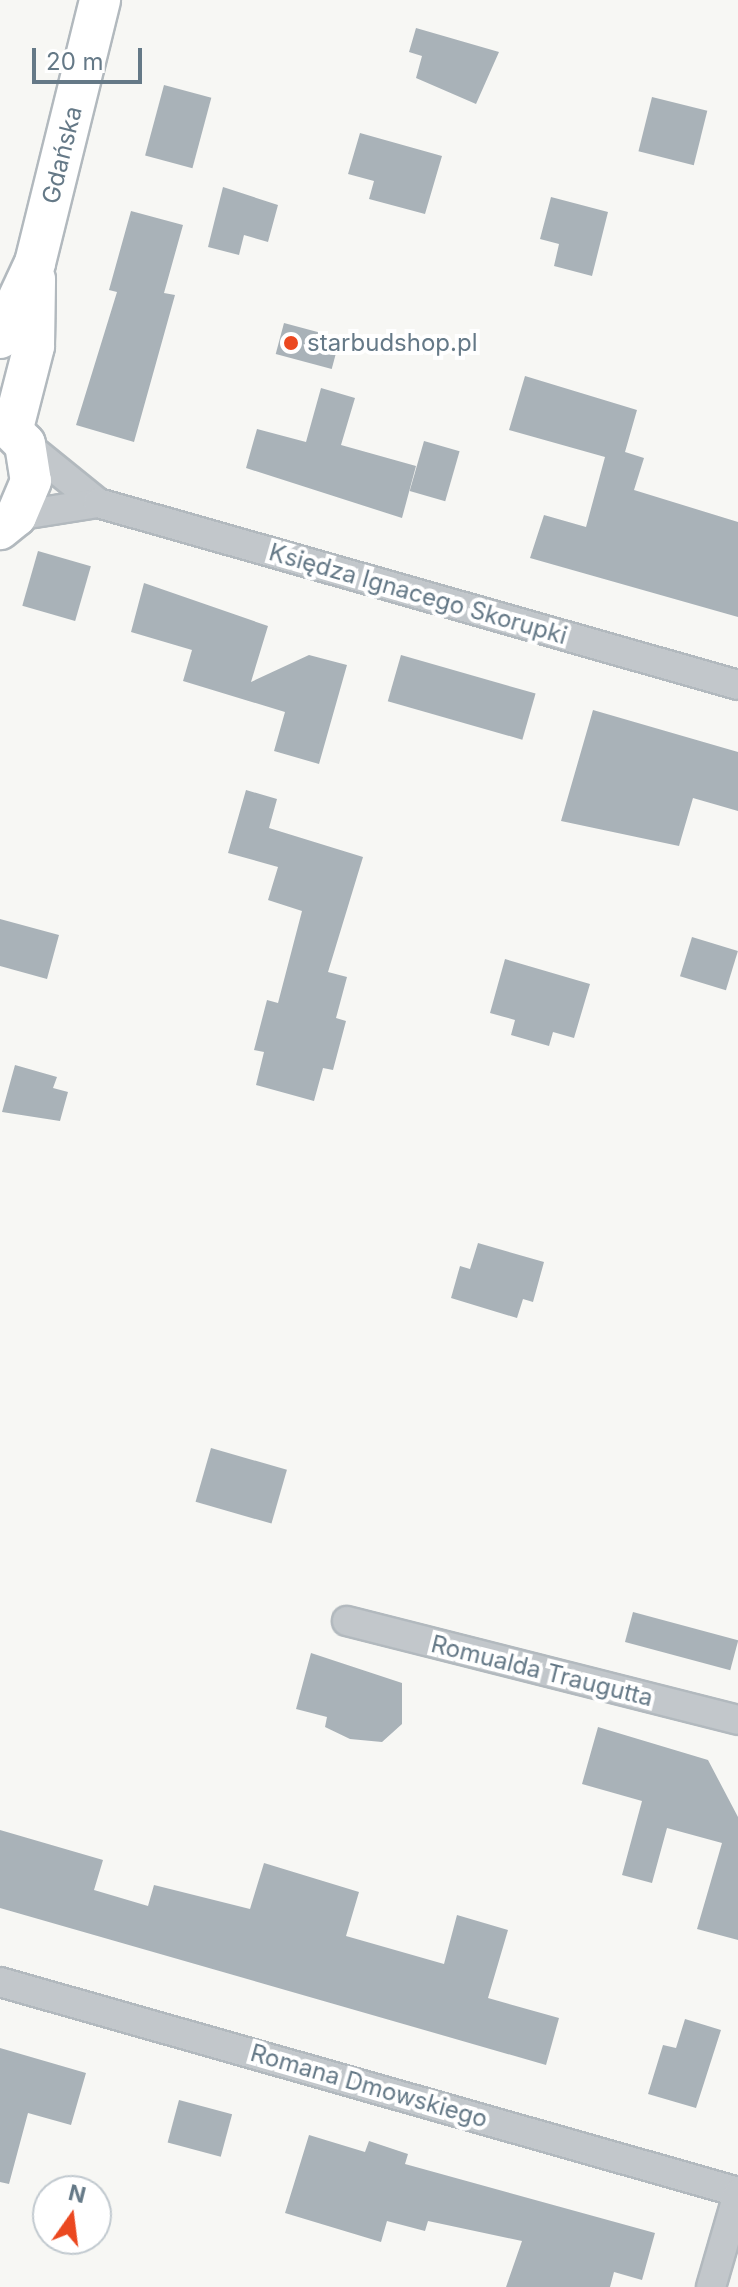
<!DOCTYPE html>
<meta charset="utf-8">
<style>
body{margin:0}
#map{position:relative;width:738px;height:2287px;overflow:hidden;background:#f7f7f4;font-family:Inter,sans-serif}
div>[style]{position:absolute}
.building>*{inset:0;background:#a9b2b8;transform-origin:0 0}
.roads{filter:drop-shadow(2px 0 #b2b9be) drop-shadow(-2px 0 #b2b9be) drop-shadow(0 2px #b2b9be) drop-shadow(0 -2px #b2b9be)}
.minor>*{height:28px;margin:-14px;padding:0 14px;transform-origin:14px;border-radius:14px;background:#c2c7cb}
.secondary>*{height:40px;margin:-20px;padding:0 20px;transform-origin:20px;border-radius:20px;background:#fff}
.dots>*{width:22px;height:22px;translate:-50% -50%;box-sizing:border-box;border:4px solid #fff;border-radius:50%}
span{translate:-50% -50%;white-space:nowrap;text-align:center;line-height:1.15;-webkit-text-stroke:8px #fff;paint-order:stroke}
.street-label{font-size:24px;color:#657987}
.poi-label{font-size:24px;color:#657987}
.left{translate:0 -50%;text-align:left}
.north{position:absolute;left:32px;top:2175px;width:80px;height:80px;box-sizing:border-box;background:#fff;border:2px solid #c1c9cf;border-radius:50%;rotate:14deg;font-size:22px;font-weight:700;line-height:32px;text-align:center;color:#657987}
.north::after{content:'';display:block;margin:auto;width:28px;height:36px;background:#eb4820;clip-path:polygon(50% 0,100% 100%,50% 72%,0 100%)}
.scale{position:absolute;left:32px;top:48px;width:110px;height:36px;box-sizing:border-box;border:4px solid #657987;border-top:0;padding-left:10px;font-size:24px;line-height:28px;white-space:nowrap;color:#657987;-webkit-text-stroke:6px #fff;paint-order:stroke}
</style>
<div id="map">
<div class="building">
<div style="clip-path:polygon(416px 28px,499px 52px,476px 104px,416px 78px,422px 56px,409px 52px)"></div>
<div style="left:164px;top:85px;width:49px;height:73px;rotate:15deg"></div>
<div style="left:652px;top:97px;width:57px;height:56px;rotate:14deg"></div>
<div style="clip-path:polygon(360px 133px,442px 156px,425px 214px,369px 199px,374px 181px,348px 174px)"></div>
<div style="clip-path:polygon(223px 187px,278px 205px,268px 242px,244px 235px,239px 255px,208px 247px)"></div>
<div style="clip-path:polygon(551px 197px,608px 212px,592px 276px,554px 266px,559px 244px,540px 239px)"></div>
<div style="clip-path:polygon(131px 211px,183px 225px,164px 293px,175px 295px,134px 442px,76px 425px,117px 292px,109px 290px)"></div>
<div style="left:284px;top:323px;width:58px;height:32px;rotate:15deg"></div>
<div style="clip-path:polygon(525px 376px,637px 410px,625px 452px,644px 458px,634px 490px,738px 522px,738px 617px,530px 558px,544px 515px,586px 527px,605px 457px,509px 430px)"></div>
<div style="clip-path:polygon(321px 388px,355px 398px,341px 445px,416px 466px,402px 518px,246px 468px,257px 429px,306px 442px)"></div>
<div style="left:424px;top:441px;width:37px;height:52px;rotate:16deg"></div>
<div style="left:38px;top:551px;width:55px;height:57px;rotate:16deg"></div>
<div style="clip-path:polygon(144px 583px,268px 626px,251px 682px,309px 655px,347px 665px,319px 764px,274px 751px,285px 712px,183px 681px,192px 650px,131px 632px)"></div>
<div style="left:401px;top:655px;width:140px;height:48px;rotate:16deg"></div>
<div style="clip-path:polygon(593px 710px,738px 752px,738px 811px,693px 798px,679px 846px,561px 821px)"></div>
<div style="clip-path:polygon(246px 790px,277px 799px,269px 828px,363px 857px,328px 972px,347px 977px,336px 1018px,346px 1021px,333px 1070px,323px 1068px,314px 1101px,256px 1085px,264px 1052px,254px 1050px,267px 1000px,278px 1003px,302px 911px,268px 900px,278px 867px,228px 853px)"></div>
<div style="clip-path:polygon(0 919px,59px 935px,47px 979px,0 966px)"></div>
<div style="left:692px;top:937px;width:48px;height:41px;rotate:17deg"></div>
<div style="clip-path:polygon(505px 959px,590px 984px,574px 1038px,553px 1032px,549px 1046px,511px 1035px,515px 1020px,490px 1013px)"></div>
<div style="clip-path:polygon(15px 1065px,57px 1077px,53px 1088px,68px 1092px,60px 1121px,2px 1112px)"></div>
<div style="clip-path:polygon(478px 1243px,544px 1262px,533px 1302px,523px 1299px,517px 1318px,451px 1298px,460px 1266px,470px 1269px)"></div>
<div style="left:211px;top:1448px;width:79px;height:56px;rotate:16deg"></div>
<div style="left:633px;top:1612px;width:109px;height:31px;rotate:15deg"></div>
<div style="clip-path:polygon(311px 1653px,402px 1683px,402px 1724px,382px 1742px,350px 1739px,325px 1727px,327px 1717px,296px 1709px)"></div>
<div style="clip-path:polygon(598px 1727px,708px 1760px,738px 1817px,738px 1940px,697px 1929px,722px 1843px,667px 1828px,652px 1883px,622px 1875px,642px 1801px,582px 1784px)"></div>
<div style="clip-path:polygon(0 1830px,103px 1860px,94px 1890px,148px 1906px,154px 1885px,250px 1909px,264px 1863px,359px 1892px,346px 1936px,444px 1964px,457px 1915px,508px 1930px,488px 1998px,559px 2018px,546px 2065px,0 1908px)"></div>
<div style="clip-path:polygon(685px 2019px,721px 2030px,696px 2108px,648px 2094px,663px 2045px,676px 2048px)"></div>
<div style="clip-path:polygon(0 2048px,86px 2073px,71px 2125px,28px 2113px,9px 2184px,0 2182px)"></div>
<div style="left:179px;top:2100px;width:55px;height:44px;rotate:15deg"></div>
<div style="clip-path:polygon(309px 2135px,365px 2152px,369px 2141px,408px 2154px,405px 2164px,655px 2233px,642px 2280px,614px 2272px,610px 2287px,506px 2287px,522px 2241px,428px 2221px,425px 2231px,387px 2221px,381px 2242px,285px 2213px)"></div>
</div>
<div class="roads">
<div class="minor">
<div style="left:25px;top:444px;width:94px;rotate:38.9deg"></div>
<div style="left:16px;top:516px;width:83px;rotate:-9deg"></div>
<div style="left:98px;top:503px;width:665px;rotate:15.87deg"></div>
<div style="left:347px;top:1621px;width:403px;rotate:14.2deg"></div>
<div style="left:0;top:1982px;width:767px;rotate:15.88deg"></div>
<div style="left:711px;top:2287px;width:97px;rotate:-73.8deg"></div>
</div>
<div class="secondary">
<div style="left:0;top:338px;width:83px;rotate:-65deg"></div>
<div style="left:35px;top:263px;width:271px;rotate:-76.1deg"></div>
<div style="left:0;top:419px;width:35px;rotate:45deg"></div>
<div style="left:25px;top:444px;width:37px;rotate:81deg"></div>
<div style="left:31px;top:481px;width:38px;rotate:113deg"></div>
<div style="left:16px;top:516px;width:21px;rotate:141deg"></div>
<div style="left:13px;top:428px;width:85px;rotate:-75.6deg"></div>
<div style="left:34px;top:346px;width:67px;rotate:-89.1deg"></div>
</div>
</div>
<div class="dots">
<div style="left:291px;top:343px;background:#eb4820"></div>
</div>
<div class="street-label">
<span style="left:62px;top:155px;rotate:-76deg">Gdańska</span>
<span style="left:418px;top:594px;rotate:16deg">Księdza Ignacego Skorupki</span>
<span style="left:542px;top:1671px;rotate:14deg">Romualda Traugutta</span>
<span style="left:369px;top:2086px;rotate:16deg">Romana Dmowskiego</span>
</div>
<div class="poi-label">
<span class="left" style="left:307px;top:343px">starbudshop.pl</span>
</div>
<div class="north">N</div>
<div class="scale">20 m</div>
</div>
